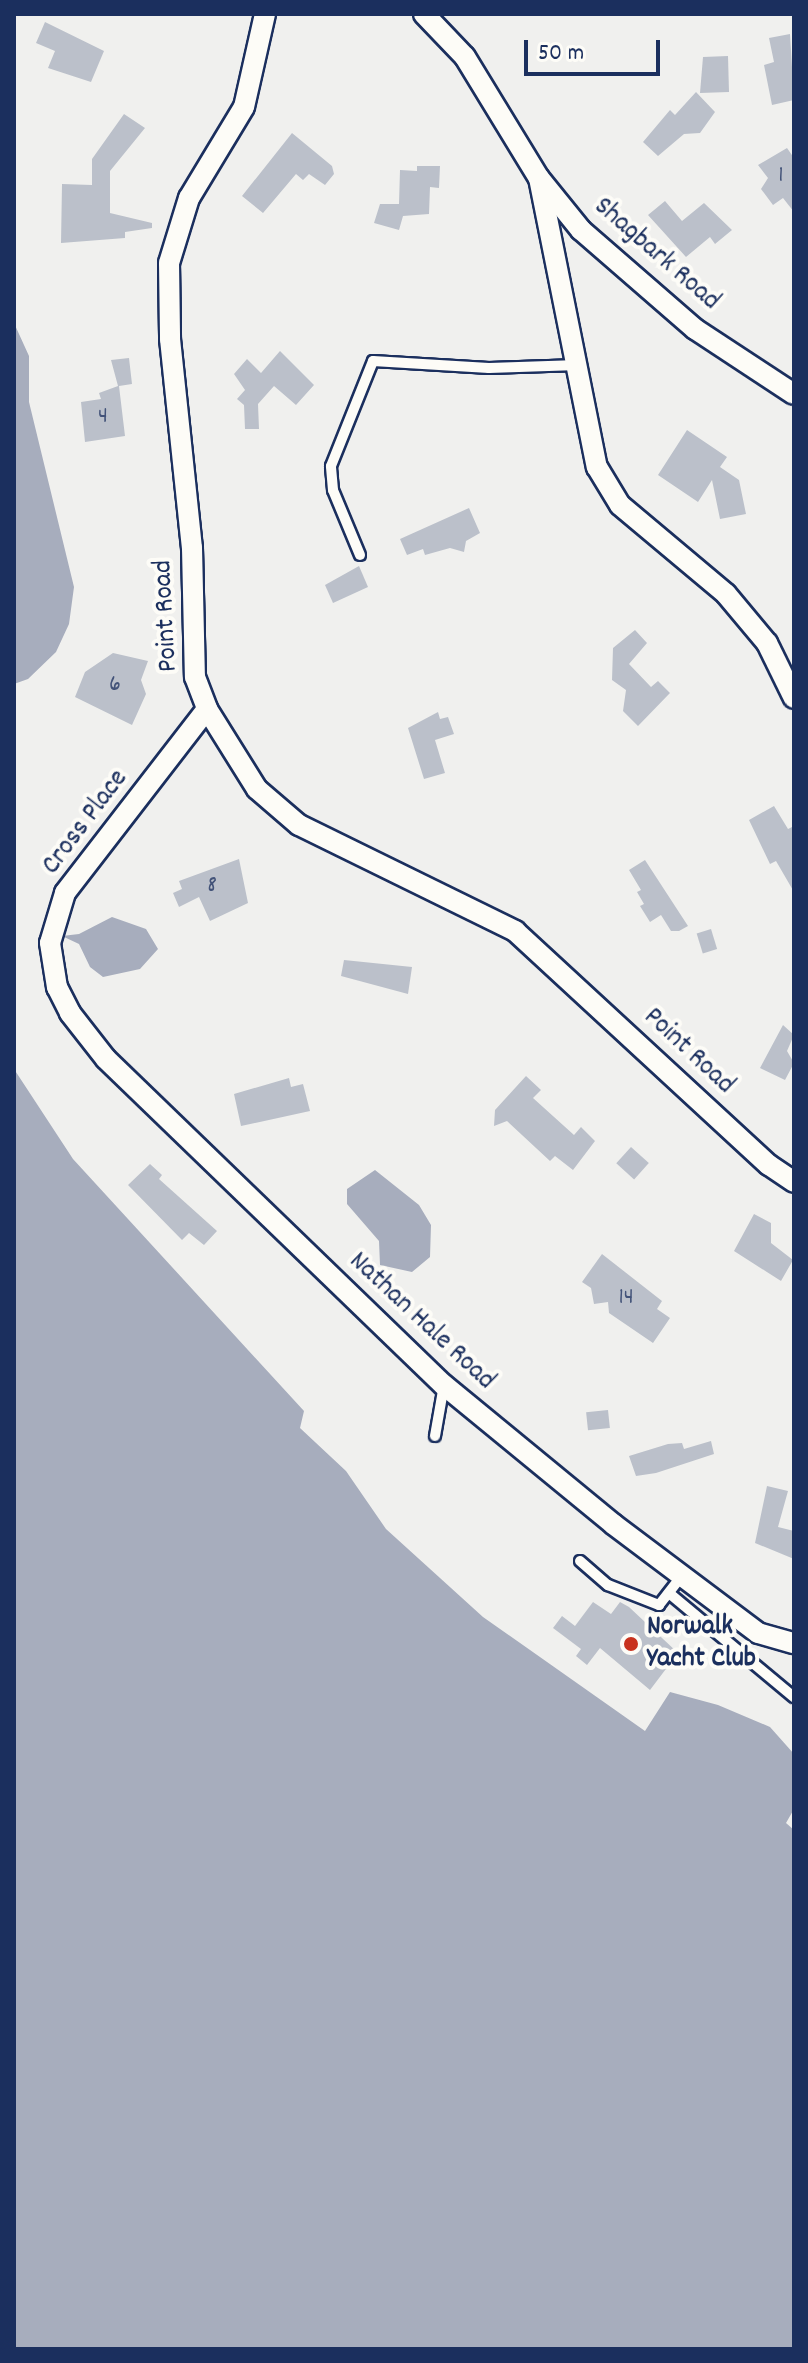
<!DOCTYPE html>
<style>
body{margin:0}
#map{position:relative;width:808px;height:2363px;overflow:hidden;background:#f0f0ee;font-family:Dekko,sans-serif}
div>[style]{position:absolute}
.water>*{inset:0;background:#a7adbd}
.building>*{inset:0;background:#bbc0ca;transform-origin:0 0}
.roads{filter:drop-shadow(2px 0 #1b2f5e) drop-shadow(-2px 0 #1b2f5e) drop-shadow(0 2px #1b2f5e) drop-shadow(0 -2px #1b2f5e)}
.lane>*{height:10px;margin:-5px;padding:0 5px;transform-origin:5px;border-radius:5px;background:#fdfcf7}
.street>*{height:20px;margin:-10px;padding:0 10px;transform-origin:10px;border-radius:10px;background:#fdfcf7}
.dots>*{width:22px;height:22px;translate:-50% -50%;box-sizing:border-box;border:4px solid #fdfcf7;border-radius:50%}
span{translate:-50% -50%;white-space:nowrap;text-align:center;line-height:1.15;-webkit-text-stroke:8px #fdfcf7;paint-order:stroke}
.number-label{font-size:24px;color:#435379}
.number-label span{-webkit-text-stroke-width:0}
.street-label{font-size:28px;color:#1b2f5e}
.poi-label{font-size:28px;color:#1b2f5e;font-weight:700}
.left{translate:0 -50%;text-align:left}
.frame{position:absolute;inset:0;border:16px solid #1b2f5e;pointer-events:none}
.scale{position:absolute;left:524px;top:40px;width:136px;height:36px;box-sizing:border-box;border:4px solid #1b2f5e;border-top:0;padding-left:10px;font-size:24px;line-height:28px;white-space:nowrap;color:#1b2f5e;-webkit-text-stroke:6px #fdfcf7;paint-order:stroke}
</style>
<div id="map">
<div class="water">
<div style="clip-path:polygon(14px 323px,29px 356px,29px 402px,74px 587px,69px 624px,56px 652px,28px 679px,14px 684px)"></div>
<div style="clip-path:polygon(112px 917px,146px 929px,158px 949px,140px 969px,103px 977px,90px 967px,79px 944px,62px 936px,79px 934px)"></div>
<div style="clip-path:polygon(14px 1069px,73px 1159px,304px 1411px,300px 1428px,346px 1471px,386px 1529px,483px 1617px,645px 1731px,670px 1692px,718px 1705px,770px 1727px,794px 1754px,794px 1809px,786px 1823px,794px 1830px,794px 2349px,14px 2349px)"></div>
<div style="clip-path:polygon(375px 1170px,419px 1205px,431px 1225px,430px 1257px,412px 1272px,380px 1265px,379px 1241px,347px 1204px,347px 1189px)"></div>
</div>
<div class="building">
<div style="clip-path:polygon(45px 22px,104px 51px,91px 82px,48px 68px,55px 51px,36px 43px)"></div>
<div style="clip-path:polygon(790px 34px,794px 100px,772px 105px,764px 65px,774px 62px,769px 38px)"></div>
<div style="clip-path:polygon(728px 56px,729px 92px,700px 93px,703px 57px)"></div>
<div style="clip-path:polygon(696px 92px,715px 112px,700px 133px,684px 134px,658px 156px,643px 142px,670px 110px,675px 115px)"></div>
<div style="clip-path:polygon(124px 114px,145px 128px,110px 171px,110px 213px,152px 223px,152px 228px,125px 232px,125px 238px,61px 243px,62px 184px,92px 185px,92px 159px)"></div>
<div style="clip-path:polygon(292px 133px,332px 166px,334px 174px,325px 185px,309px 174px,303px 180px,296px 174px,263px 213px,242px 196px)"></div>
<div style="clip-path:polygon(787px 148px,794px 158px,794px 212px,783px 198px,773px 205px,761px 189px,768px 178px,758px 165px)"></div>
<div style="clip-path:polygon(417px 166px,440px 166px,439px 188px,430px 187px,429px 214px,403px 216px,399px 230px,374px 223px,380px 204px,399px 204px,400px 170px,417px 171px)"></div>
<div style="clip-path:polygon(665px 201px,682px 221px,704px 203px,732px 230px,715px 244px,710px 237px,686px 257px,648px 215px)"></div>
<div style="clip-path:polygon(280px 351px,314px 385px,296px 405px,274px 386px,258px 404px,259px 429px,245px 429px,244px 405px,237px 399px,245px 390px,234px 374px,247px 359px,261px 373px)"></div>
<div style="clip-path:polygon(129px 358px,132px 384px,119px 386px,125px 436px,85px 442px,81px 402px,101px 399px,99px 393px,118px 386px,111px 360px)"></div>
<div style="clip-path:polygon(687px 430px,727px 457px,720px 467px,739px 480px,746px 514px,720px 519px,712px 480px,698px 502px,658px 475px)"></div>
<div style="clip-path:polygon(469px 508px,480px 533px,466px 541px,464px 552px,450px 548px,425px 555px,423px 549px,407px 555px,400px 539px)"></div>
<div style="clip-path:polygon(359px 566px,368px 587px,333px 603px,325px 585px)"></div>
<div style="clip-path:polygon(635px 630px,647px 643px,629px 664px,651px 687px,658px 681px,670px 693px,638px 726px,623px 711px,626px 690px,612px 680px,613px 648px)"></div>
<div style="clip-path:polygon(113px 653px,148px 661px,141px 680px,146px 694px,132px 725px,75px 697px,85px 672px)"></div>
<div style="clip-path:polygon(438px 712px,440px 719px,448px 717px,454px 734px,435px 740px,445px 773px,424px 779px,408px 728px)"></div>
<div style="clip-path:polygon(774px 806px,788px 829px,794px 826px,794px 892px,776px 861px,770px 864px,749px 820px)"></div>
<div style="clip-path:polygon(239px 859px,248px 903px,210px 921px,199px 897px,179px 907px,173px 893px,182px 889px,179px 881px)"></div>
<div style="clip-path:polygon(645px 860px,688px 926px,679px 931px,671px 931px,661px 915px,650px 922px,640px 906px,644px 904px,637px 892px,641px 890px,629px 870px)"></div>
<div style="left:711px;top:929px;width:21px;height:15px;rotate:73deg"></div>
<div style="clip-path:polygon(344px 960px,412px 967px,408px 994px,341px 976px)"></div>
<div style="clip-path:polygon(783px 1025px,794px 1035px,787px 1051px,794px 1063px,785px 1080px,760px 1068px)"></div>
<div style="clip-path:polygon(526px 1076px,541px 1090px,533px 1098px,574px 1135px,581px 1127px,595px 1141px,573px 1170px,555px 1156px,550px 1161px,507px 1121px,494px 1126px,495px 1110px)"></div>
<div style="clip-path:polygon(289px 1078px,291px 1087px,303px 1084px,310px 1111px,241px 1126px,234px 1094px)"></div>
<div style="left:631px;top:1147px;width:24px;height:22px;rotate:42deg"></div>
<div style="clip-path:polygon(150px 1164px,162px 1175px,159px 1179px,217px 1231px,204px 1245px,189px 1233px,182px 1240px,128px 1185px)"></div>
<div style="clip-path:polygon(754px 1214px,771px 1223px,771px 1243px,793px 1260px,781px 1281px,734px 1251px)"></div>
<div style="clip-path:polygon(602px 1254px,662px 1301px,657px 1309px,670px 1318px,653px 1343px,609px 1313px,608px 1302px,594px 1304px,591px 1288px,582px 1282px)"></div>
<div style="left:608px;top:1410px;width:18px;height:22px;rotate:84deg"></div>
<div style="clip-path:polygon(711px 1441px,714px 1454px,656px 1473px,636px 1476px,629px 1456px,668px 1444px,682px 1443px,684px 1449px)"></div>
<div style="clip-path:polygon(767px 1486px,788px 1491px,778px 1527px,794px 1531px,794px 1559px,755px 1543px)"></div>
<div style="clip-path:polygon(593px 1602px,611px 1614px,620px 1602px,629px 1607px,678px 1653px,650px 1690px,600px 1648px,587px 1665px,576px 1656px,581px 1649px,553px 1628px,562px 1616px,575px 1626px)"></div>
</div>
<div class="roads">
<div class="lane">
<div style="left:360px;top:555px;width:70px;rotate:-112.6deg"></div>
<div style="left:333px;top:490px;width:24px;rotate:-95deg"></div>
<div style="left:331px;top:466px;width:113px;rotate:-68.2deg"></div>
<div style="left:373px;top:361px;width:116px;rotate:3.5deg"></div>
<div style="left:489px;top:368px;width:89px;rotate:-1.9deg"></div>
<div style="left:435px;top:1436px;width:52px;rotate:-80deg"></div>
<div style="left:580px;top:1561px;width:37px;rotate:41deg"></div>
<div style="left:608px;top:1585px;width:55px;rotate:21.4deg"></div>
<div style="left:659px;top:1605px;width:37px;rotate:-52deg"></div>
<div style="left:669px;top:1593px;width:163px;rotate:39.8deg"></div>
</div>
<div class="street">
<div style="left:265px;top:14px;width:95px;rotate:102.7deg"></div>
<div style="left:244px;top:107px;width:106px;rotate:121.1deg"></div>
<div style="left:189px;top:198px;width:68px;rotate:107.1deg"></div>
<div style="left:169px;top:263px;width:76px;rotate:89.2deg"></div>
<div style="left:170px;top:339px;width:210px;rotate:84deg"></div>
<div style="left:192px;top:548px;width:129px;rotate:88.7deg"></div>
<div style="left:195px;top:677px;width:34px;rotate:69deg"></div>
<div style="left:207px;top:709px;width:94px;rotate:58deg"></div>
<div style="left:257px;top:789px;width:55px;rotate:40.6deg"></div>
<div style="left:299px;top:825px;width:241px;rotate:26.1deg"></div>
<div style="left:515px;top:931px;width:345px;rotate:42.7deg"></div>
<div style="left:769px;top:1165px;width:30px;rotate:34deg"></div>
<div style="left:424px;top:14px;width:59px;rotate:46.4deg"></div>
<div style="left:465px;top:57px;width:142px;rotate:58.6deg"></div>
<div style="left:539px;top:178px;width:67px;rotate:51.1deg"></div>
<div style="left:581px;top:230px;width:151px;rotate:41deg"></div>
<div style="left:695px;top:329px;width:118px;rotate:33.3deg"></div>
<div style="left:539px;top:178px;width:295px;rotate:78.7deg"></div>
<div style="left:597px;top:467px;width:44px;rotate:58.8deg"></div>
<div style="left:620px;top:505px;width:138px;rotate:40deg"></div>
<div style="left:726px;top:594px;width:64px;rotate:50.1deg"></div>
<div style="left:767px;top:643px;width:61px;rotate:63.9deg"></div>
<div style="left:207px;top:709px;width:232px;rotate:127.7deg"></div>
<div style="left:65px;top:893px;width:52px;rotate:106.7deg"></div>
<div style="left:50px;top:943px;width:45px;rotate:81deg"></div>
<div style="left:57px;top:987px;width:29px;rotate:63deg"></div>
<div style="left:70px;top:1013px;width:58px;rotate:52deg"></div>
<div style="left:106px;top:1059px;width:470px;rotate:44deg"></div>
<div style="left:444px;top:1385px;width:219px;rotate:39.4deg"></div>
<div style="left:613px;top:1524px;width:181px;rotate:36.9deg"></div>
<div style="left:758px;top:1633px;width:37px;rotate:16deg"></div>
</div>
</div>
<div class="dots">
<div style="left:631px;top:1644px;background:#c8321e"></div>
</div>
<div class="number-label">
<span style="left:781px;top:177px">1</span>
<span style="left:103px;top:418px">4</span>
<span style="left:115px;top:686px">6</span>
<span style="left:212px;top:887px">8</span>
<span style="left:626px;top:1299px">14</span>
</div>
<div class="street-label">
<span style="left:656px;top:255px;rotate:41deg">Shagbark Road</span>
<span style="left:167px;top:616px;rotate:-93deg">Point Road</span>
<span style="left:86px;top:823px;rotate:-53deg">Cross Place</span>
<span style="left:688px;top:1052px;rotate:43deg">Point Road</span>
<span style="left:421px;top:1322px;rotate:43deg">Nathan Hale Road</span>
</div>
<div class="poi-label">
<span class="left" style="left:647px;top:1644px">Norwalk<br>Yacht Club</span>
</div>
<div class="frame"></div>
<div class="scale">50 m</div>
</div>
